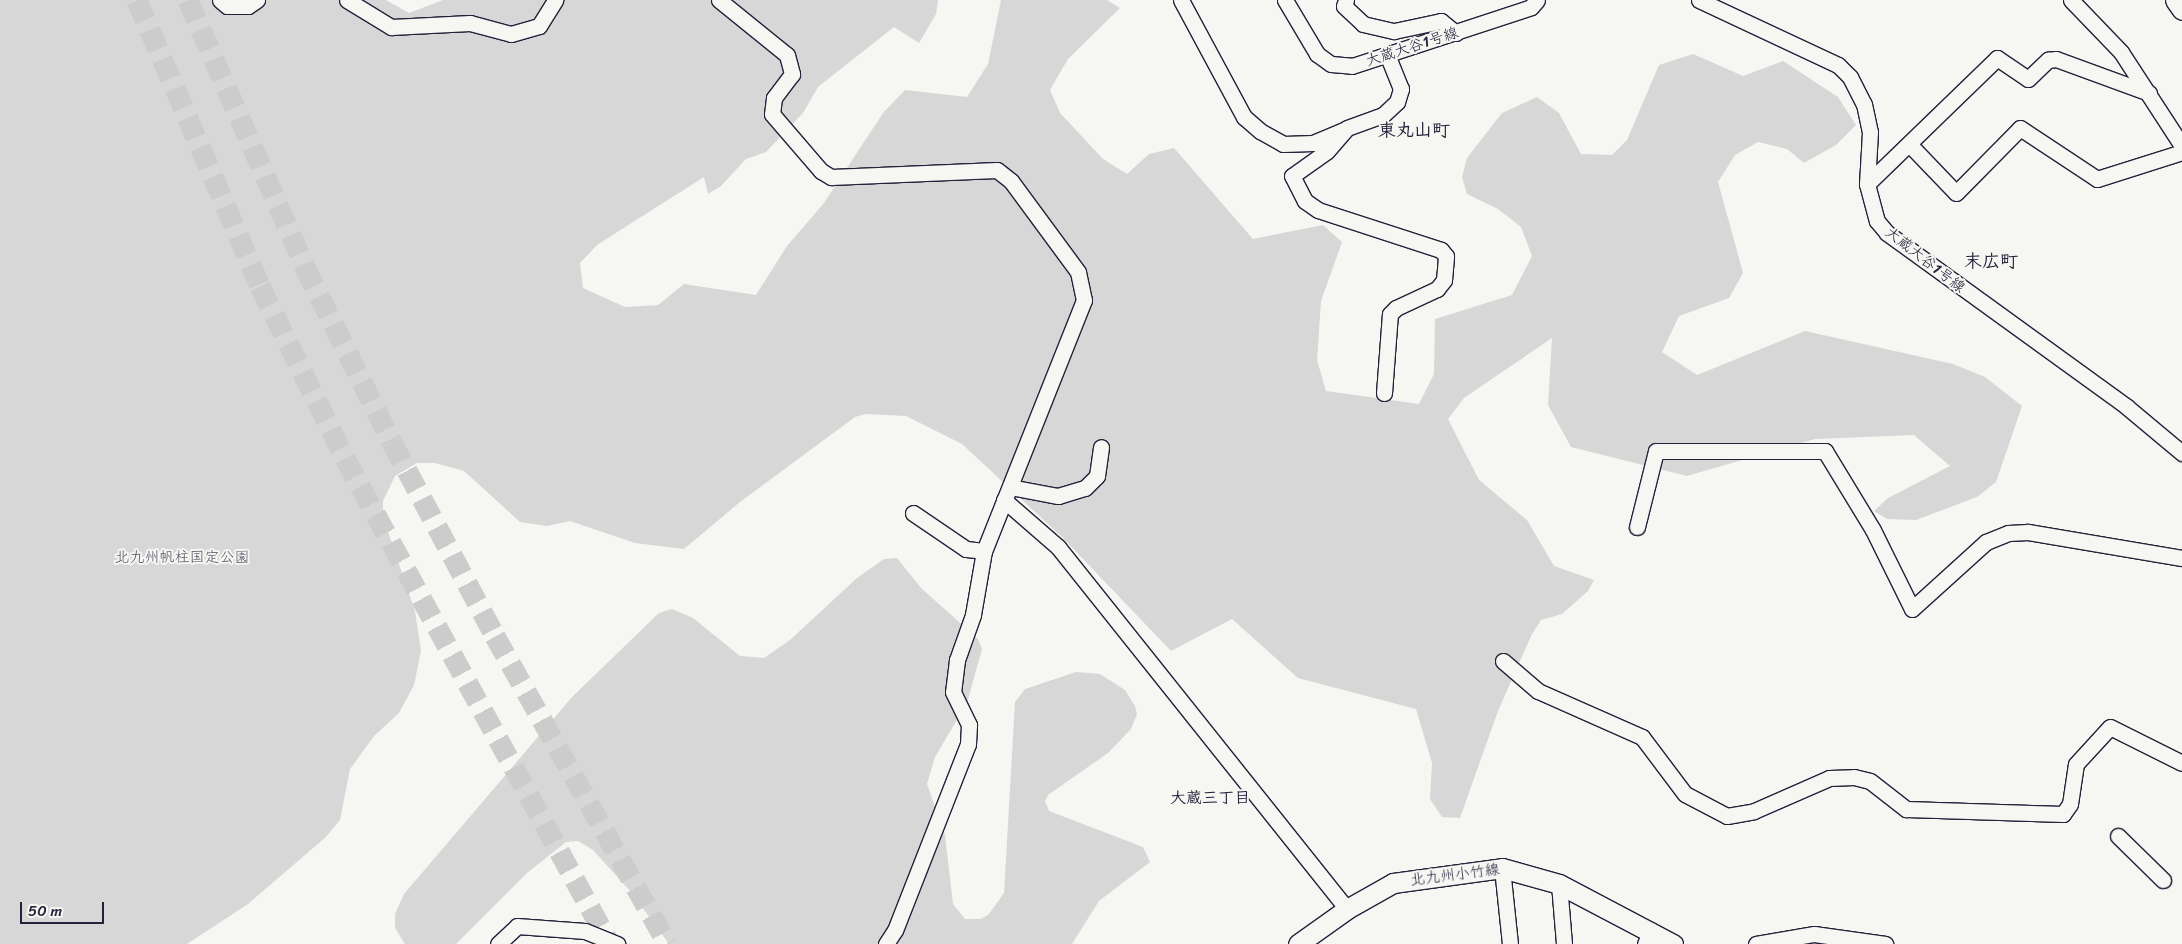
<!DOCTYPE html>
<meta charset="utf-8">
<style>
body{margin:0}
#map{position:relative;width:2182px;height:944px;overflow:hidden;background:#f6f6f2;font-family:Sriracha,"Klee One",sans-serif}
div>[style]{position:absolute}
.green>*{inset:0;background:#d7d7d7}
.highway-tunnel>*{height:21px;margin-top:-10.5px;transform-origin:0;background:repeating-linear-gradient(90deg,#cccccd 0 21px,transparent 0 32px)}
.roads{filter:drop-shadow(1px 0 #22223b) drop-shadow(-1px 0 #22223b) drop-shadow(0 1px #22223b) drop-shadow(0 -1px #22223b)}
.minor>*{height:15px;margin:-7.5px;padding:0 7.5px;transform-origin:7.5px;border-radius:7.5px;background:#f6f6f2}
.major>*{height:19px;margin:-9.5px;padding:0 9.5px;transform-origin:9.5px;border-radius:9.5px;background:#f6f6f2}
span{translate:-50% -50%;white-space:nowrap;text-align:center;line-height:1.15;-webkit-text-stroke:4px #f6f6f2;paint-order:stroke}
.street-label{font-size:15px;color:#22223b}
.park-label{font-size:15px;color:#4f4f62}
.neighbourhood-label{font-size:16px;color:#22223b;font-weight:700}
.quarter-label{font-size:18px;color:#22223b;font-weight:700}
.scale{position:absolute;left:20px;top:902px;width:84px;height:22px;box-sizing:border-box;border:2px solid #22223b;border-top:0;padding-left:6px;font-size:15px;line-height:18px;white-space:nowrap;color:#22223b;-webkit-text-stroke:4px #f6f6f2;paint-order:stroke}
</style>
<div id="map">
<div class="green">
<div style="clip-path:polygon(0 0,386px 0,409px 13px,443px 0,938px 0,936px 14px,919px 43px,894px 27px,818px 87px,803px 113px,766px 152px,746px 159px,721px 186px,708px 194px,704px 177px,597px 245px,580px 263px,583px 288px,625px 307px,658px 305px,684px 284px,756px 295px,787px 246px,824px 203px,883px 113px,905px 90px,967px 97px,988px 64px,1001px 0,1107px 0,1120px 8px,1068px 59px,1050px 90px,1060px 113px,1103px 159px,1127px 174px,1149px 154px,1174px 148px,1253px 239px,1323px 225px,1342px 242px,1321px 301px,1317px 360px,1326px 391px,1419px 404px,1434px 374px,1435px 319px,1512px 295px,1532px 256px,1521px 227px,1498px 209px,1467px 194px,1462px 177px,1467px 158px,1502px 113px,1537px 97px,1559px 113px,1581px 154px,1612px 155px,1627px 140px,1659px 65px,1693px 54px,1743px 76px,1783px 61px,1838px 97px,1856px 125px,1836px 145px,1804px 163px,1787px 149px,1758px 142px,1735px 155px,1718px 182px,1743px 273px,1729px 298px,1679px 316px,1662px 352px,1697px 375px,1805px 331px,1953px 364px,1985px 377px,2022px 406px,1996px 482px,1977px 497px,1916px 520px,1887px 519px,1874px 511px,1888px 498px,1950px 466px,1914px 435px,1815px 439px,1687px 476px,1571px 447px,1548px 405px,1552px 338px,1464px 398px,1448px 419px,1479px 480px,1527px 520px,1554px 566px,1594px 580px,1588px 591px,1562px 614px,1541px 620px,1532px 634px,1498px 711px,1460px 818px,1442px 817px,1430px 799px,1432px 763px,1416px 709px,1298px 678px,1232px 619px,1171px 651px,1062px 537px,962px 444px,906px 416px,866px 414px,855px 417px,740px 502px,684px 549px,635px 543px,570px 521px,547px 526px,520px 522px,464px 471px,435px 463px,417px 463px,395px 476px,383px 501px,383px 517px,415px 611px,421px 651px,414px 685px,399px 713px,374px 736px,350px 769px,340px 820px,326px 837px,248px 904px,187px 944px,0 944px)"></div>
<div style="clip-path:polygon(897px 558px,921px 588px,978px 639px,982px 649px,967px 703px,935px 757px,927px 784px,945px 835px,953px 904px,965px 919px,981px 919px,989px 914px,1004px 893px,1015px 702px,1025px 689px,1076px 672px,1100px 674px,1125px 690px,1135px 706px,1137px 714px,1131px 729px,1108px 753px,1048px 795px,1045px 801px,1049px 811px,1143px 847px,1150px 862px,1099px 901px,1072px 944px,669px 944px,631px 892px,593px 850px,578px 841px,566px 842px,527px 873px,456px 944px,405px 944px,395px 928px,395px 914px,404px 894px,572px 697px,659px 613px,672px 609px,693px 618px,740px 656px,764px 658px,790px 640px,857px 578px,884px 559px)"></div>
</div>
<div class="highway-tunnel">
<div style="left:137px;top:0;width:311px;rotate:66.7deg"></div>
<div style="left:260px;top:286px;width:192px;rotate:63.7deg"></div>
<div style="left:345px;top:458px;width:554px;rotate:61.4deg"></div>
<div style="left:188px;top:0;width:292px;rotate:66.3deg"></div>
<div style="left:305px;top:267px;width:195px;rotate:63.6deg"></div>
<div style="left:392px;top:442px;width:220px;rotate:62deg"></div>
<div style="left:495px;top:636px;width:353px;rotate:60.7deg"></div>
</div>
<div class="roads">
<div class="minor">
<div style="left:220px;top:0;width:9px;rotate:41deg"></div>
<div style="left:227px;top:6px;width:21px"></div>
<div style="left:248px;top:6px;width:11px;rotate:-34deg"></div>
<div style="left:347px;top:0;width:52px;rotate:31.5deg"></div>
<div style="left:391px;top:27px;width:79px;rotate:-2.9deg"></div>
<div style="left:470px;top:23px;width:42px;rotate:15deg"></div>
<div style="left:511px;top:34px;width:29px;rotate:-16deg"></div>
<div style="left:539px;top:26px;width:31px;rotate:-58deg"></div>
<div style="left:719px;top:0;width:87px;rotate:39deg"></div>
<div style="left:787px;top:55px;width:20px;rotate:75deg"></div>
<div style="left:792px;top:74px;width:30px;rotate:127deg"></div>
<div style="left:774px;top:98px;width:16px;rotate:97deg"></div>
<div style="left:772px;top:114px;width:75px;rotate:49.3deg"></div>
<div style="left:821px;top:171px;width:12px;rotate:31deg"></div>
<div style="left:831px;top:177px;width:166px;rotate:-2.4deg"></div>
<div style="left:997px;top:170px;width:18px;rotate:38deg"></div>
<div style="left:1011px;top:181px;width:113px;rotate:53.6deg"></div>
<div style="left:1078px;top:272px;width:29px;rotate:78deg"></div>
<div style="left:1084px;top:300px;width:270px;rotate:111.7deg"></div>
<div style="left:984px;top:551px;width:65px;rotate:99.8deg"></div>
<div style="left:973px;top:615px;width:48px;rotate:109.6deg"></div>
<div style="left:957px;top:660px;width:32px;rotate:97deg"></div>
<div style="left:953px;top:692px;width:37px;rotate:64deg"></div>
<div style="left:969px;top:725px;width:19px;rotate:93deg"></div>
<div style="left:968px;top:744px;width:200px;rotate:111.4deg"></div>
<div style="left:895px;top:930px;width:17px;rotate:123deg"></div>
<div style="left:1181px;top:0;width:133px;rotate:61.7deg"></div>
<div style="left:1244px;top:117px;width:21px;rotate:41deg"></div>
<div style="left:1260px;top:131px;width:26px;rotate:29deg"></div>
<div style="left:1283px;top:144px;width:30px;rotate:-2deg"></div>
<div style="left:1313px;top:143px;width:33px;rotate:-23deg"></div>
<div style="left:1285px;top:0;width:63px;rotate:59.3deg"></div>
<div style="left:1317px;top:54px;width:17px;rotate:36deg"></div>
<div style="left:1331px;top:64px;width:21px;rotate:5deg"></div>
<div style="left:1352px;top:66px;width:188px;rotate:-18.2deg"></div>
<div style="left:1531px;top:7px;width:9px;rotate:-49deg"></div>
<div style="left:1346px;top:0;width:6px;rotate:108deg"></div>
<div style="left:1344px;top:6px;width:26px;rotate:43deg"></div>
<div style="left:1363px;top:24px;width:32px;rotate:13deg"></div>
<div style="left:1394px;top:31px;width:48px;rotate:-12deg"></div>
<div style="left:1441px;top:21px;width:19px;rotate:39deg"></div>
<div style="left:1699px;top:0;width:153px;rotate:25.1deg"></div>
<div style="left:1838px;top:65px;width:17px;rotate:45deg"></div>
<div style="left:1850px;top:77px;width:30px;rotate:63deg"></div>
<div style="left:1864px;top:104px;width:29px;rotate:78deg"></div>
<div style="left:1870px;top:132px;width:52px;rotate:93.3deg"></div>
<div style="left:1867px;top:184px;width:38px;rotate:75deg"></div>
<div style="left:1877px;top:221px;width:16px;rotate:50deg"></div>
<div style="left:1887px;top:233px;width:296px;rotate:35.9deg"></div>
<div style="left:2127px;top:407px;width:72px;rotate:39.9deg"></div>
<div style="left:2071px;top:0;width:72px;rotate:46.1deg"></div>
<div style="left:2121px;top:52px;width:112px;rotate:57deg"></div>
<div style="left:1910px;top:145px;width:66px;rotate:46.2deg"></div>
<div style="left:1956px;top:193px;width:91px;rotate:-45.4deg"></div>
<div style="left:2020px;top:128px;width:92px;rotate:33.5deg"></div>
<div style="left:2097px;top:179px;width:89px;rotate:-17.6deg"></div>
<div style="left:1867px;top:184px;width:181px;rotate:-44.1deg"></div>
<div style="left:1997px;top:58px;width:37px;rotate:34deg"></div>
<div style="left:2028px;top:79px;width:28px;rotate:-44deg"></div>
<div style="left:2048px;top:60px;width:8px;rotate:-7deg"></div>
<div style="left:2056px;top:59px;width:99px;rotate:20.1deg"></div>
<div style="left:1384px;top:393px;width:79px;rotate:-85.7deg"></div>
<div style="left:1390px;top:314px;width:8px;rotate:-45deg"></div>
<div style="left:1396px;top:308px;width:45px;rotate:-24.9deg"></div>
<div style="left:1437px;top:289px;width:11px;rotate:-52deg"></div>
<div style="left:1444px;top:280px;width:24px;rotate:-85deg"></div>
<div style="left:1446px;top:256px;width:8px;rotate:-130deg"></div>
<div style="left:1441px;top:250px;width:129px;rotate:-162deg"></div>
<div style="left:1318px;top:210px;width:16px;rotate:-145deg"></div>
<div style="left:1305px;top:201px;width:28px;rotate:-117deg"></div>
<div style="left:1292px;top:176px;width:43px;rotate:-35.5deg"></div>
<div style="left:1327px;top:151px;width:30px;rotate:-49deg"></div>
<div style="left:1347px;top:128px;width:38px;rotate:-20deg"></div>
<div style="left:1383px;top:115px;width:19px;rotate:-43deg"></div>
<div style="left:1397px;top:102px;width:14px;rotate:-73deg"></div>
<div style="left:1401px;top:89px;width:35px;rotate:-112deg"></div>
<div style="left:1010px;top:487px;width:49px;rotate:10.6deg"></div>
<div style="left:1058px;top:496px;width:28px;rotate:-17deg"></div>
<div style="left:1085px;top:488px;width:17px;rotate:-45deg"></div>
<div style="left:1097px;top:476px;width:29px;rotate:-82deg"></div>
<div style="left:1004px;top:500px;width:72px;rotate:41deg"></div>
<div style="left:1058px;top:547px;width:463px;rotate:51.4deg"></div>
<div style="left:913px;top:513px;width:64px;rotate:34.2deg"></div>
<div style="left:966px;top:549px;width:18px;rotate:6deg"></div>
<div style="left:1637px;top:527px;width:78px;rotate:-76deg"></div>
<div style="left:1656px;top:451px;width:169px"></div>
<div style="left:1825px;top:451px;width:92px;rotate:58.7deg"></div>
<div style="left:1873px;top:530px;width:88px;rotate:63.7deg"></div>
<div style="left:1912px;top:609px;width:100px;rotate:-42.2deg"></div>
<div style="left:1986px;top:542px;width:24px;rotate:-22deg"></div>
<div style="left:2008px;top:533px;width:20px;rotate:-3deg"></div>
<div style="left:2028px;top:532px;width:156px;rotate:9.6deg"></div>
<div style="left:1503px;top:661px;width:46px;rotate:40.6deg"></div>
<div style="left:1538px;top:691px;width:114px;rotate:23.9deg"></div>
<div style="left:1642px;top:737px;width:71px;rotate:53deg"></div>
<div style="left:1685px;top:794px;width:47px;rotate:27.6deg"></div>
<div style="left:1727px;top:816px;width:27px;rotate:-10deg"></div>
<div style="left:1754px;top:811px;width:82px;rotate:-23.7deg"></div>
<div style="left:1829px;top:778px;width:25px;rotate:-2deg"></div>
<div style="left:1854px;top:777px;width:16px;rotate:14deg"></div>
<div style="left:1870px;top:781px;width:46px;rotate:37.9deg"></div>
<div style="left:1906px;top:809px;width:157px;rotate:1.8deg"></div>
<div style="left:2063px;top:814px;width:12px;rotate:-55deg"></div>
<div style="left:2070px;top:804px;width:40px;rotate:-81.5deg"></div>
<div style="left:2076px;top:764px;width:50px;rotate:-47.4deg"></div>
<div style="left:2110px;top:727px;width:80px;rotate:26.6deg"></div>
<div style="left:2118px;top:836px;width:63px;rotate:44.4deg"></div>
<div style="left:1502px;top:868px;width:76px;rotate:84deg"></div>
<div style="left:1559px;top:884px;width:60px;rotate:85.2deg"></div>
<div style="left:498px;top:944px;width:26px;rotate:-43deg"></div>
<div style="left:517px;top:926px;width:68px;rotate:4.2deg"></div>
<div style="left:585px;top:931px;width:35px;rotate:22deg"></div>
<div style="left:1645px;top:944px;width:15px;rotate:-67deg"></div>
<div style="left:1756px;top:944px;width:59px;rotate:-9.8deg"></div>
<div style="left:1814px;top:934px;width:72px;rotate:8deg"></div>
</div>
<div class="major">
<div style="left:2175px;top:0;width:12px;rotate:55deg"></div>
<div style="left:1298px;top:944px;width:60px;rotate:-35.5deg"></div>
<div style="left:1347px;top:909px;width:53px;rotate:-29.5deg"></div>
<div style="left:1393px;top:883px;width:110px;rotate:-7.8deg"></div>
<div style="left:1502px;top:868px;width:59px;rotate:15.7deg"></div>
<div style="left:1559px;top:884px;width:129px;rotate:27.8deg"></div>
</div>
</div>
<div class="street-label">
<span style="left:1412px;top:47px;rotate:-18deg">大蔵大谷1号線</span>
<span style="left:1925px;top:260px;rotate:38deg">大蔵大谷1号線</span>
<span style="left:1455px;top:875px;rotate:-7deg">北九州小竹線</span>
</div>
<div class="park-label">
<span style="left:182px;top:558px">北九州帆柱国定公園</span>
</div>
<div class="neighbourhood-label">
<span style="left:1210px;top:798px">大蔵三丁目</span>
</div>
<div class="quarter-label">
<span style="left:1414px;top:130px">東丸山町</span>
<span style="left:1991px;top:261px">末広町</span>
</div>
<div class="scale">50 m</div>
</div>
